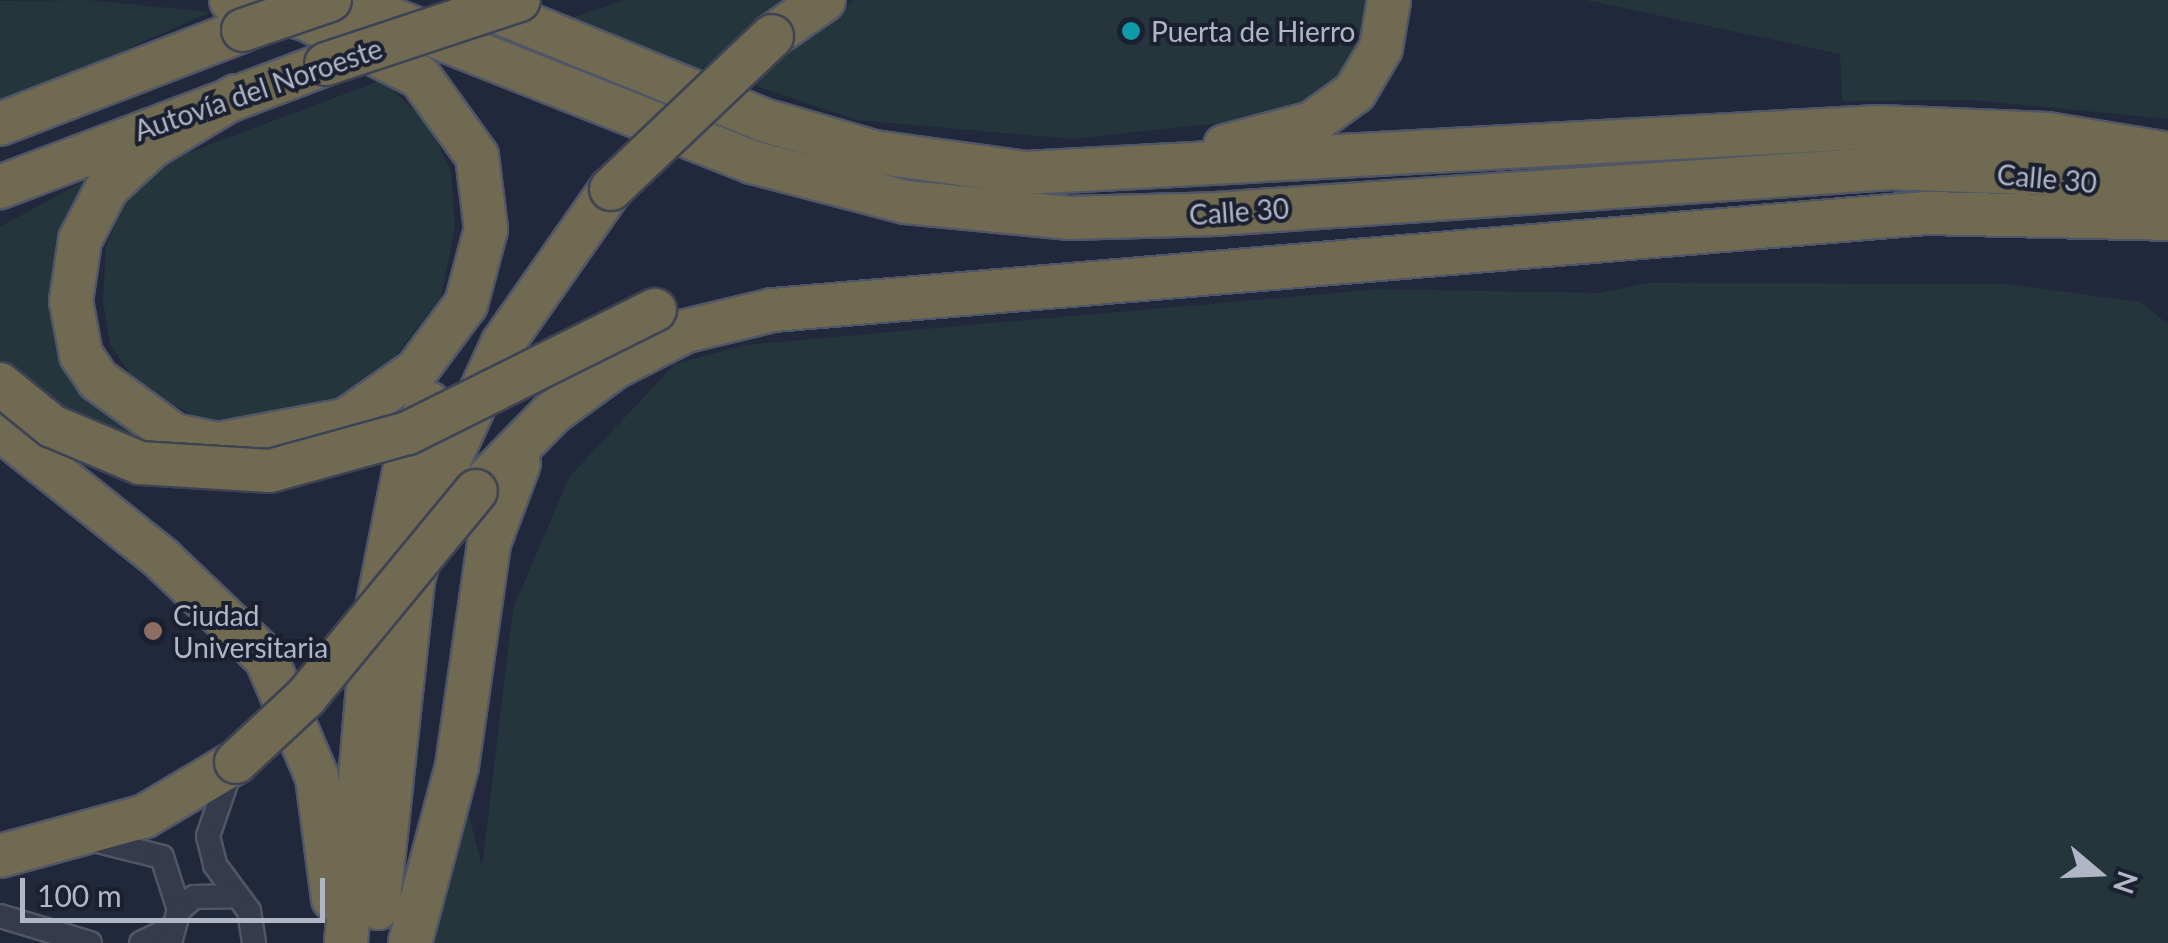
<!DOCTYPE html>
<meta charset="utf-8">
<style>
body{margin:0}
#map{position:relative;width:2168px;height:943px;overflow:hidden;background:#22283b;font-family:Lato,sans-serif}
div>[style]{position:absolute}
.green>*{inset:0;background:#24353c}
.roads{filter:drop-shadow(2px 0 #515666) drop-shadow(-2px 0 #515666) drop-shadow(0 2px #515666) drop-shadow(0 -2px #515666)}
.street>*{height:22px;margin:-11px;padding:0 11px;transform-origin:11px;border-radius:11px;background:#353b4b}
.highway>*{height:42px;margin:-21px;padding:0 21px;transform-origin:21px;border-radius:21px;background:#716a52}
.bridges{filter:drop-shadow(2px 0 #3e4353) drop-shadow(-2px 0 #3e4353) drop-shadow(0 2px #3e4353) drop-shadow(0 -2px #3e4353)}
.highway-bridge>*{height:42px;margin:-21px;padding:0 21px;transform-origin:21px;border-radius:21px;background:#716a52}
.dots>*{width:28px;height:28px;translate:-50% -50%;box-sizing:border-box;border:5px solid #1b2030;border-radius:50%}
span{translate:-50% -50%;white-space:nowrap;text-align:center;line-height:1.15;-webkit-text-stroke:8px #1b2030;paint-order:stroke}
.poi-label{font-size:28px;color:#b1b6c7}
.left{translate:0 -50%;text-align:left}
.street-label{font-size:28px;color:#b1b6c7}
.north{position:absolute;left:2048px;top:823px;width:100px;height:100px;-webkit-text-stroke:8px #1b2030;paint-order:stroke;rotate:109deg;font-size:28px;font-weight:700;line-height:40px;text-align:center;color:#b1b6c7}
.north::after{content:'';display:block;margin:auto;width:35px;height:45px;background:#b1b6c7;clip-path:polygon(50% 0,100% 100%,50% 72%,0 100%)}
.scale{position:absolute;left:20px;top:878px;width:305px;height:45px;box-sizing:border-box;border:5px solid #b1b6c7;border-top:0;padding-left:12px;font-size:30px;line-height:35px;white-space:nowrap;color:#b1b6c7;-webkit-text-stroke:8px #1b2030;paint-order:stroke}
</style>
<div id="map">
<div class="green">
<div style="clip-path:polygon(88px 0,210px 12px,0 106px,0 1px)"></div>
<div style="clip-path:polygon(625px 0,788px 0,689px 78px,553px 24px)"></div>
<div style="clip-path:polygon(854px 0,1376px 0,1332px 93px,1284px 116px,1072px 139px,857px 120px,747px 83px)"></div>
<div style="clip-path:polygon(1586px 0,2168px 0,2168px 119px,1974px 100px,1842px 101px,1840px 54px)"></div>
<div style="clip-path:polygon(382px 80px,427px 122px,451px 171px,455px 227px,441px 297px,381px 375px,319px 412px,254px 425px,199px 419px,137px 385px,110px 344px,103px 300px,106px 246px,128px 195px,166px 161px)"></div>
<div style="clip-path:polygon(119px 162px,64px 326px,203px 447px,120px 440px,26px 396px,0 366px,0 227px)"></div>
<div style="clip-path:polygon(1646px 283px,2007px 284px,2140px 302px,2168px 324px,2168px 943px,429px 943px,466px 803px,482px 867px,513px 609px,570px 476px,675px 364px,744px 345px,1380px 289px,1600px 293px)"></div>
</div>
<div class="roads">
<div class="street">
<div style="left:229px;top:775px;width:65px;rotate:109deg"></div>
<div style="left:208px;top:836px;width:30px;rotate:76deg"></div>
<div style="left:215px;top:865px;width:57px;rotate:53.5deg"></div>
<div style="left:249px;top:911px;width:32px;rotate:81deg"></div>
<div style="left:102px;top:842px;width:62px;rotate:14deg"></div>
<div style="left:162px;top:857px;width:56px;rotate:72.2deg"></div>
<div style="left:0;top:916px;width:94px;rotate:16.7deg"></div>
<div style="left:141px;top:943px;width:32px;rotate:-26deg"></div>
<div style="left:170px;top:943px;width:34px;rotate:-75deg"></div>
<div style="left:179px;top:910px;width:20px;rotate:-41deg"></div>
<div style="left:194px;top:897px;width:39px;rotate:-1deg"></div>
</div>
<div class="highway">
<div style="left:231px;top:0;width:77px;rotate:14.2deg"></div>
<div style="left:306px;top:19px;width:128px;rotate:27deg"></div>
<div style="left:420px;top:77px;width:97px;rotate:54.2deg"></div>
<div style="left:477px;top:156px;width:74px;rotate:83deg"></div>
<div style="left:486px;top:229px;width:78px;rotate:104.9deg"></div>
<div style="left:466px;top:304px;width:84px;rotate:126.7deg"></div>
<div style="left:416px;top:371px;width:85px;rotate:145deg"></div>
<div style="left:346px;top:420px;width:130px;rotate:169.4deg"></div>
<div style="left:218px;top:444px;width:45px;rotate:-168.4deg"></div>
<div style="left:174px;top:435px;width:94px;rotate:-144.1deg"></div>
<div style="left:98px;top:380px;width:30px;rotate:-124deg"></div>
<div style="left:81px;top:355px;width:55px;rotate:-100.5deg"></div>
<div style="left:71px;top:301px;width:62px;rotate:-81.6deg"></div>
<div style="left:80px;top:240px;width:59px;rotate:-62.6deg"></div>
<div style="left:107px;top:188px;width:60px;rotate:-43deg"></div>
<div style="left:151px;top:147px;width:99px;rotate:-31deg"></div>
<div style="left:343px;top:0;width:440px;rotate:21.6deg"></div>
<div style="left:752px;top:162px;width:159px;rotate:14.6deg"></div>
<div style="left:906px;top:202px;width:163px;rotate:5.6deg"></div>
<div style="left:1068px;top:218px;width:148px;rotate:-1.5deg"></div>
<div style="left:1216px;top:214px;width:676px;rotate:-3.9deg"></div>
<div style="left:1890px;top:168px;width:161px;rotate:2.1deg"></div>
<div style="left:2051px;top:174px;width:119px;rotate:9.2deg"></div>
<div style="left:468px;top:0;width:318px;rotate:22.1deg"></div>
<div style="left:763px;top:120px;width:116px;rotate:16.1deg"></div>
<div style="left:874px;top:152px;width:152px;rotate:7.9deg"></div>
<div style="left:1025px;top:173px;width:855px;rotate:-3.08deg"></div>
<div style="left:1879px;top:127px;width:168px;rotate:2.4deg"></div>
<div style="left:2047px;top:134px;width:123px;rotate:9.4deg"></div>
<div style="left:772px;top:36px;width:63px;rotate:-34.7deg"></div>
<div style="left:0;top:124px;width:261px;rotate:-21.1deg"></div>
<div style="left:1225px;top:146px;width:90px;rotate:-14.8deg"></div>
<div style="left:1312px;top:123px;width:53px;rotate:-35.8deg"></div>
<div style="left:1355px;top:92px;width:51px;rotate:-59.4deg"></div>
<div style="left:1381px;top:48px;width:49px;rotate:-80.5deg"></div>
<div style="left:0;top:187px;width:348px;rotate:-20.7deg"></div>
<div style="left:0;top:429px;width:208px;rotate:38.7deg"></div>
<div style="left:162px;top:559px;width:144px;rotate:43.6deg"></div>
<div style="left:266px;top:658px;width:129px;rotate:66.8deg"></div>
<div style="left:317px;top:777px;width:123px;rotate:82.5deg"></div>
<div style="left:476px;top:491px;width:109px;rotate:-45.7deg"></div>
<div style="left:552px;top:413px;width:78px;rotate:-36.1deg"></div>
<div style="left:615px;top:367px;width:80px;rotate:-26.9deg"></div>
<div style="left:686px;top:331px;width:89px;rotate:-13.6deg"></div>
<div style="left:773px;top:310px;width:1157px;rotate:-4.81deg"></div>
<div style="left:1926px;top:213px;width:242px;rotate:1.4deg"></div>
<div style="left:0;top:856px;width:150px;rotate:-15.4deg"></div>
<div style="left:145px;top:816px;width:106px;rotate:-30.7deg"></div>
<div style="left:378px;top:908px;width:330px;rotate:-83.9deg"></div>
<div style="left:413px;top:580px;width:108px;rotate:-74.4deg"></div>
<div style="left:442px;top:476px;width:146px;rotate:-65.4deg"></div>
<div style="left:503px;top:343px;width:188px;rotate:-55deg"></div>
<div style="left:346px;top:943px;width:315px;rotate:-85.1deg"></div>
<div style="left:373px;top:629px;width:185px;rotate:-78.8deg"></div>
<div style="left:409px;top:448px;width:49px;rotate:-66deg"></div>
<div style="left:410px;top:943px;width:183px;rotate:-75.1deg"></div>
<div style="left:457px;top:766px;width:225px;rotate:-81.8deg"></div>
<div style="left:489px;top:543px;width:85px;rotate:-69.4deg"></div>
</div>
</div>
<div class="bridges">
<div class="highway-bridge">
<div style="left:243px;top:30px;width:92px;rotate:-19deg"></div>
<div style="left:326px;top:64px;width:203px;rotate:-18.3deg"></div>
<div style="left:611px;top:189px;width:222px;rotate:-43.5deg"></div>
<div style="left:0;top:384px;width:67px;rotate:38.9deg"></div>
<div style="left:52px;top:426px;width:95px;rotate:22.8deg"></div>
<div style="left:140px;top:463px;width:130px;rotate:3.5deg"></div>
<div style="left:270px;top:471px;width:143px;rotate:-15.4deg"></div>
<div style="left:408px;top:433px;width:276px;rotate:-26.5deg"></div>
<div style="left:236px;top:762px;width:96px;rotate:-42.9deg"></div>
<div style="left:306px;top:697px;width:267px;rotate:-50.5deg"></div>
</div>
</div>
<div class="dots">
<div style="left:1131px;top:31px;background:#0f9aa8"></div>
<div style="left:153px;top:631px;background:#8d6e63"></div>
</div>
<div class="poi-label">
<span class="left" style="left:1151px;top:31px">Puerta de Hierro</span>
<span class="left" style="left:173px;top:631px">Ciudad<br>Universitaria</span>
</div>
<div class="street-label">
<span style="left:258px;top:89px;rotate:-19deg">Autovía del Noroeste</span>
<span style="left:2047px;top:178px;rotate:5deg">Calle 30</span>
<span style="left:1239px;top:211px;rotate:-4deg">Calle 30</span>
</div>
<div class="north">N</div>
<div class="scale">100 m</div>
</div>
